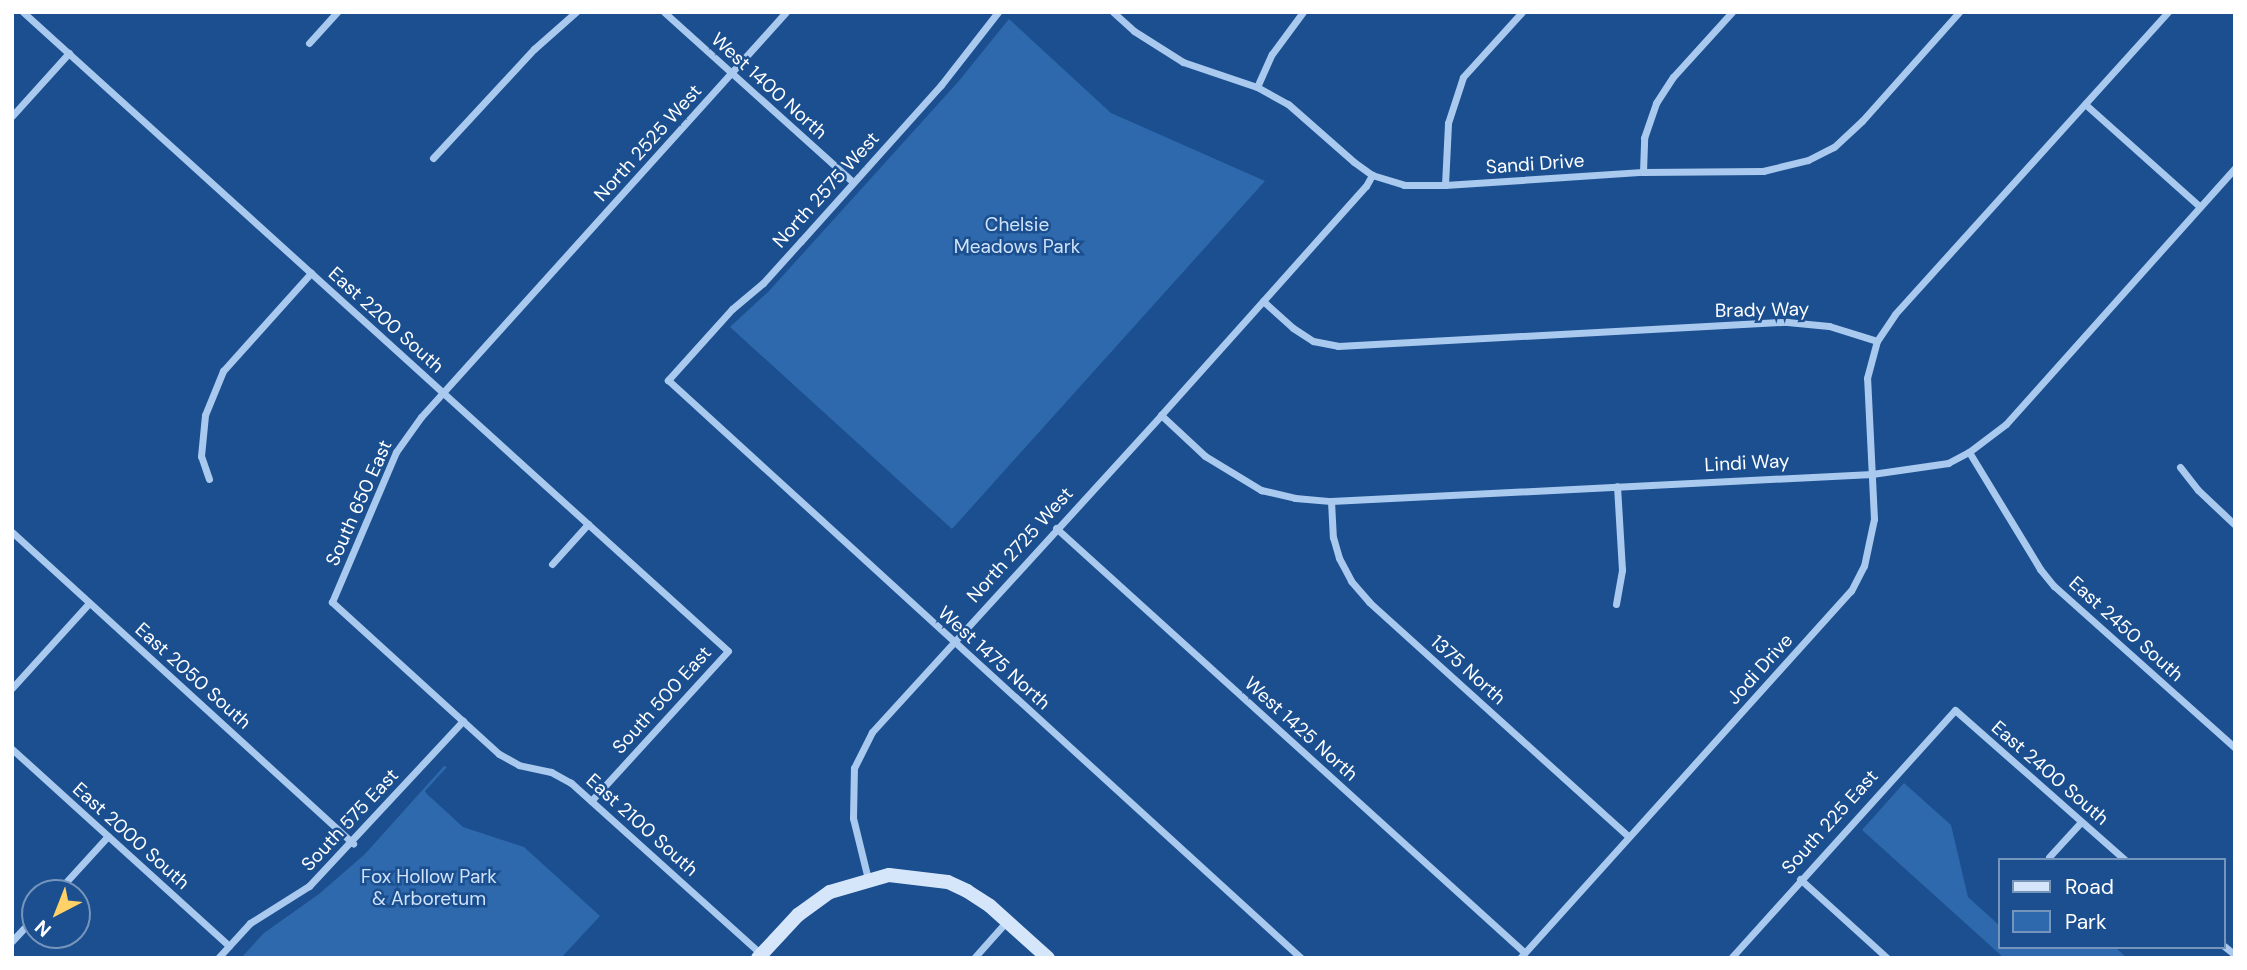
<!DOCTYPE html>
<style>
body{margin:0}
#map{position:relative;width:2247px;height:970px;overflow:hidden;background:#1b4f8f;font-family:"DM Sans",sans-serif}
div>[style]{position:absolute}
.green>*{inset:0;background:#2e69ad}
.street>*{height:7px;margin:-3.5px;padding:0 3.5px;transform-origin:3.5px;border-radius:3.5px;background:#a9c9ee}
.secondary>*{height:14px;margin:-7px;padding:0 7px;transform-origin:7px;border-radius:7px;background:#d6e6fa}
span{translate:-50% -50%;white-space:nowrap;text-align:center;line-height:1.15;-webkit-text-stroke:5px #1b4f8f;paint-order:stroke}
.street-label{font-size:19px;color:#fff}
.park-label{font-size:19px;color:#cfe3fa}
.frame{position:absolute;inset:0;border:14px solid #fff;pointer-events:none}
.legend{position:absolute;left:1998px;top:858px;width:228px;height:91px;box-sizing:border-box;background:#1b4f8f;border:2px solid #7695bc;margin:0;padding:9px 12px;list-style:none;font-size:21px;color:#fff}
.legend li{display:flex;align-items:center;gap:14px;height:35px}
.legend b{width:35px;border:2px solid #7695bc}
.north{position:absolute;left:21px;top:879px;width:70px;height:70px;box-sizing:border-box;background:#1b4f8f;border:2px solid #7695bc;border-radius:50%;rotate:222deg;font-size:19px;font-weight:700;line-height:28px;text-align:center;color:#fff}
.north::after{content:'';display:block;margin:auto;width:24px;height:32px;background:#ffd166;clip-path:polygon(50% 0,100% 100%,50% 72%,0 100%)}
</style>
<div id="map">
<div class="green">
<div style="clip-path:polygon(1009px 19px,1111px 113px,1265px 181px,952px 529px,730px 327px,769px 291px,958px 82px)"></div>
<div style="clip-path:polygon(444px 766px,447px 767px,425px 791px,427px 794px,463px 827px,524px 847px,600px 916px,561px 958px,241px 958px,264px 933px,319px 894px,365px 854px)"></div>
<div style="clip-path:polygon(1904px 783px,1951px 825px,1968px 897px,2000px 926px,2000px 947px,2115px 947px,2127px 958px,2004px 958px,1862px 830px)"></div>
</div>
<div class="street">
<div style="left:23px;top:12px;width:951px;rotate:42.19deg"></div>
<div style="left:728px;top:651px;width:203px;rotate:132.4deg"></div>
<div style="left:664px;top:12px;width:254px;rotate:42deg"></div>
<div style="left:998px;top:12px;width:93px;rotate:128deg"></div>
<div style="left:941px;top:85px;width:210px;rotate:131.9deg"></div>
<div style="left:801px;top:241px;width:57px;rotate:132.1deg"></div>
<div style="left:763px;top:283px;width:40px;rotate:140deg"></div>
<div style="left:732px;top:309px;width:96px;rotate:132deg"></div>
<div style="left:668px;top:380px;width:857px;rotate:42.4deg"></div>
<div style="left:1113px;top:12px;width:28px;rotate:42deg"></div>
<div style="left:1134px;top:31px;width:58px;rotate:32.3deg"></div>
<div style="left:1183px;top:62px;width:78px;rotate:18.7deg"></div>
<div style="left:1257px;top:87px;width:35px;rotate:29deg"></div>
<div style="left:1288px;top:104px;width:88px;rotate:41.3deg"></div>
<div style="left:1354px;top:162px;width:22px;rotate:36deg"></div>
<div style="left:1372px;top:175px;width:34px;rotate:17deg"></div>
<div style="left:1404px;top:185px;width:41px"></div>
<div style="left:1445px;top:185px;width:198px;rotate:-3.8deg"></div>
<div style="left:1643px;top:172px;width:120px;rotate:-0.5deg"></div>
<div style="left:1763px;top:171px;width:46px;rotate:-13.7deg"></div>
<div style="left:1808px;top:160px;width:29px;rotate:-27deg"></div>
<div style="left:1834px;top:147px;width:38px;rotate:-43deg"></div>
<div style="left:1862px;top:121px;width:146px;rotate:-48.3deg"></div>
<div style="left:309px;top:43px;width:42px;rotate:-47.9deg"></div>
<div style="left:1257px;top:87px;width:36px;rotate:-66deg"></div>
<div style="left:1272px;top:54px;width:52px;rotate:-53.6deg"></div>
<div style="left:2085px;top:104px;width:154px;rotate:41.8deg"></div>
<div style="left:12px;top:116px;width:85px;rotate:-47.9deg"></div>
<div style="left:433px;top:158px;width:149px;rotate:-47.2deg"></div>
<div style="left:534px;top:49px;width:56px;rotate:-41.4deg"></div>
<div style="left:1643px;top:172px;width:34px;rotate:-88deg"></div>
<div style="left:1644px;top:138px;width:37px;rotate:-71deg"></div>
<div style="left:1656px;top:103px;width:31px;rotate:-57deg"></div>
<div style="left:1673px;top:77px;width:88px;rotate:-47.8deg"></div>
<div style="left:1445px;top:185px;width:62px;rotate:-87.2deg"></div>
<div style="left:1448px;top:123px;width:48px;rotate:-71.9deg"></div>
<div style="left:1463px;top:77px;width:88px;rotate:-47.8deg"></div>
<div style="left:1263px;top:301px;width:40px;rotate:42deg"></div>
<div style="left:1293px;top:328px;width:24px;rotate:33deg"></div>
<div style="left:1313px;top:341px;width:25px;rotate:11deg"></div>
<div style="left:1338px;top:346px;width:450px;rotate:-3.1deg"></div>
<div style="left:1787px;top:322px;width:42px;rotate:5.4deg"></div>
<div style="left:1829px;top:326px;width:50px;rotate:17.4deg"></div>
<div style="left:1161px;top:415px;width:60px;rotate:43deg"></div>
<div style="left:1205px;top:456px;width:66px;rotate:31.3deg"></div>
<div style="left:1261px;top:490px;width:35px;rotate:13deg"></div>
<div style="left:1295px;top:498px;width:36px;rotate:5deg"></div>
<div style="left:1331px;top:501px;width:542px;rotate:-2.86deg"></div>
<div style="left:1872px;top:474px;width:77px;rotate:-8.2deg"></div>
<div style="left:1948px;top:463px;width:24px;rotate:-28deg"></div>
<div style="left:1969px;top:452px;width:46px;rotate:-37.1deg"></div>
<div style="left:2006px;top:424px;width:343px;rotate:-48.2deg"></div>
<div style="left:1969px;top:452px;width:137px;rotate:58.7deg"></div>
<div style="left:2040px;top:569px;width:22px;rotate:51deg"></div>
<div style="left:2054px;top:586px;width:243px;rotate:41.8deg"></div>
<div style="left:2180px;top:467px;width:29px;rotate:52deg"></div>
<div style="left:2198px;top:490px;width:51px;rotate:43.4deg"></div>
<div style="left:209px;top:479px;width:24px;rotate:-109deg"></div>
<div style="left:201px;top:456px;width:41px;rotate:-84.4deg"></div>
<div style="left:205px;top:415px;width:48px;rotate:-67.8deg"></div>
<div style="left:223px;top:371px;width:132px;rotate:-48.1deg"></div>
<div style="left:1331px;top:501px;width:36px;rotate:87deg"></div>
<div style="left:1333px;top:537px;width:22px;rotate:74deg"></div>
<div style="left:1339px;top:558px;width:26px;rotate:62deg"></div>
<div style="left:1351px;top:581px;width:28px;rotate:49deg"></div>
<div style="left:1369px;top:602px;width:350px;rotate:42.1deg"></div>
<div style="left:1056px;top:528px;width:632px;rotate:42.18deg"></div>
<div style="left:12px;top:532px;width:462px;rotate:42.4deg"></div>
<div style="left:552px;top:564px;width:54px;rotate:-48deg"></div>
<div style="left:1616px;top:604px;width:35px;rotate:-80deg"></div>
<div style="left:1622px;top:570px;width:84px;rotate:-93.4deg"></div>
<div style="left:12px;top:688px;width:115px;rotate:-47.8deg"></div>
<div style="left:12px;top:749px;width:293px;rotate:42.2deg"></div>
<div style="left:2049px;top:857px;width:47px;rotate:-47.6deg"></div>
<div style="left:868px;top:879px;width:63px;rotate:-103.8deg"></div>
<div style="left:853px;top:818px;width:50px;rotate:-88.9deg"></div>
<div style="left:854px;top:768px;width:40px;rotate:-63.4deg"></div>
<div style="left:872px;top:732px;width:429px;rotate:-47.6deg"></div>
<div style="left:1161px;top:415px;width:307px;rotate:-48.2deg"></div>
<div style="left:1366px;top:186px;width:13px;rotate:-61deg"></div>
<div style="left:1800px;top:879px;width:118px;rotate:42.2deg"></div>
<div style="left:56px;top:893px;width:77px;rotate:-47.6deg"></div>
<div style="left:12px;top:941px;width:34px;rotate:-47deg"></div>
<div style="left:2224px;top:946px;width:14px;rotate:39deg"></div>
<div style="left:761px;top:954px;width:256px;rotate:-138deg"></div>
<div style="left:571px;top:783px;width:23px;rotate:-151deg"></div>
<div style="left:551px;top:772px;width:33px;rotate:-168deg"></div>
<div style="left:519px;top:765px;width:23px;rotate:-151deg"></div>
<div style="left:499px;top:754px;width:226px;rotate:-137.7deg"></div>
<div style="left:332px;top:602px;width:163px;rotate:-66.9deg"></div>
<div style="left:396px;top:452px;width:43px;rotate:-54.5deg"></div>
<div style="left:421px;top:417px;width:545px;rotate:-47.97deg"></div>
<div style="left:218px;top:958px;width:47px;rotate:-47.6deg"></div>
<div style="left:250px;top:923px;width:70px;rotate:-32.1deg"></div>
<div style="left:309px;top:886px;width:226px;rotate:-47deg"></div>
<div style="left:974px;top:958px;width:50px;rotate:-48.3deg"></div>
<div style="left:1520px;top:958px;width:494px;rotate:-48deg"></div>
<div style="left:1851px;top:591px;width:28px;rotate:-63deg"></div>
<div style="left:1864px;top:566px;width:48px;rotate:-78deg"></div>
<div style="left:1874px;top:519px;width:141px;rotate:-92.8deg"></div>
<div style="left:1867px;top:378px;width:38px;rotate:-75deg"></div>
<div style="left:1877px;top:341px;width:32px;rotate:-56deg"></div>
<div style="left:1895px;top:314px;width:407px;rotate:-47.9deg"></div>
<div style="left:1731px;top:958px;width:334px;rotate:-47.9deg"></div>
<div style="left:1955px;top:710px;width:227px;rotate:41.4deg"></div>
</div>
<div class="secondary">
<div style="left:758px;top:958px;width:59px;rotate:-47.1deg"></div>
<div style="left:798px;top:915px;width:39px;rotate:-36deg"></div>
<div style="left:830px;top:892px;width:61px;rotate:-16.1deg"></div>
<div style="left:889px;top:875px;width:59px;rotate:6.8deg"></div>
<div style="left:948px;top:882px;width:21px;rotate:25deg"></div>
<div style="left:967px;top:891px;width:27px;rotate:33deg"></div>
<div style="left:990px;top:906px;width:78px;rotate:41.9deg"></div>
</div>
<div class="street-label">
<span style="left:769px;top:86px;rotate:42deg">West 1400 North</span>
<span style="left:648px;top:143px;rotate:-48deg">North 2525 West</span>
<span style="left:1535px;top:164px;rotate:-4deg">Sandi Drive</span>
<span style="left:826px;top:190px;rotate:-48deg">North 2575 West</span>
<span style="left:1762px;top:310px;rotate:-1deg">Brady Way</span>
<span style="left:386px;top:320px;rotate:42deg">East 2200 South</span>
<span style="left:1747px;top:463px;rotate:-3deg">Lindi Way</span>
<span style="left:359px;top:503px;rotate:-66deg">South 650 East</span>
<span style="left:1020px;top:545px;rotate:-48deg">North 2725 West</span>
<span style="left:2126px;top:629px;rotate:42deg">East 2450 South</span>
<span style="left:994px;top:658px;rotate:42deg">West 1475 North</span>
<span style="left:1760px;top:669px;rotate:-48deg">Jodi Drive</span>
<span style="left:1468px;top:670px;rotate:42deg">1375 North</span>
<span style="left:193px;top:676px;rotate:42deg">East 2050 South</span>
<span style="left:662px;top:700px;rotate:-48deg">South 500 East</span>
<span style="left:1301px;top:729px;rotate:42deg">West 1425 North</span>
<span style="left:2050px;top:773px;rotate:41deg">East 2400 South</span>
<span style="left:350px;top:820px;rotate:-47deg">South 575 East</span>
<span style="left:1830px;top:822px;rotate:-48deg">South 225 East</span>
<span style="left:642px;top:825px;rotate:42deg">East 2100 South</span>
<span style="left:131px;top:836px;rotate:42deg">East 2000 South</span>
</div>
<div class="park-label">
<span style="left:1017px;top:236px">Chelsie<br>Meadows Park</span>
<span style="left:429px;top:888px">Fox Hollow Park<br>&amp; Arboretum</span>
</div>
<div class="frame"></div>
<ul class="legend">
<li><b style="height:9px;background:#d6e6fa"></b>Road</li>
<li><b style="height:19px;background:#2e69ad"></b>Park</li>
</ul>
<div class="north">N</div>
</div>
